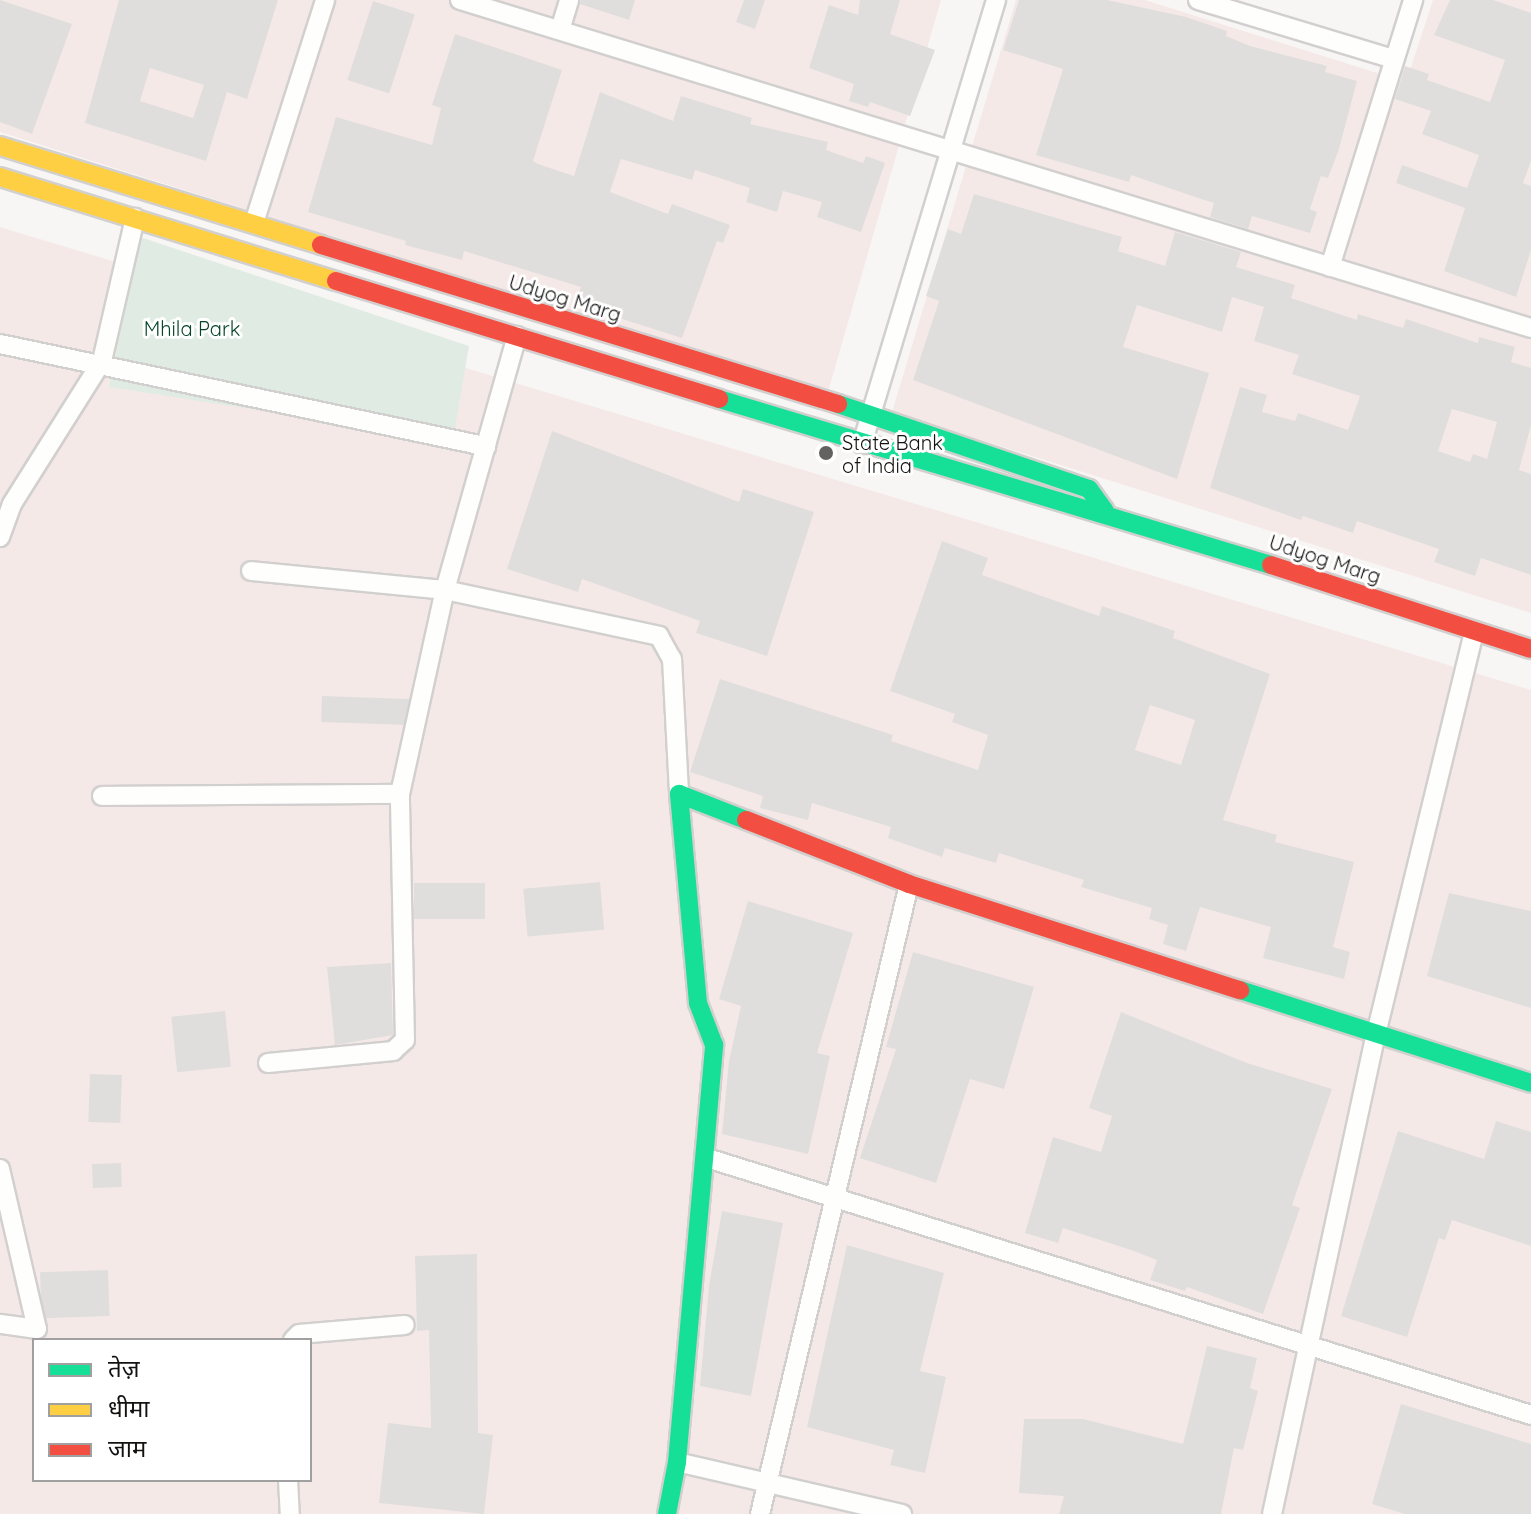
<!DOCTYPE html>
<meta charset="utf-8">
<style>
body{margin:0}
#map{position:relative;width:1531px;height:1514px;overflow:hidden;background:#f8f6f4;font-family:Quicksand,"Noto Sans Devanagari",sans-serif}
div>[style]{position:absolute}
.industrial>*{inset:0;background:#f5e9e8}
.green>*{inset:0;background:#e0ece3}
.building>*{inset:0;background:#dfdedd;transform-origin:0 0}
.roads{filter:drop-shadow(2px 0 #d2d0cf) drop-shadow(-2px 0 #d2d0cf) drop-shadow(0 2px #d2d0cf) drop-shadow(0 -2px #d2d0cf)}
.street>*{height:18px;margin:-9px;padding:0 9px;transform-origin:9px;border-radius:9px;background:#fefefd}
.fast>*{height:18px;margin:-9px;padding:0 9px;transform-origin:9px;border-radius:9px;background:#16e098}
.slow>*{height:18px;margin:-9px;padding:0 9px;transform-origin:9px;border-radius:9px;background:#ffcf43}
.jam>*{height:18px;margin:-9px;padding:0 9px;transform-origin:9px;border-radius:9px;background:#f24e42}
.dots>*{width:22px;height:22px;translate:-50% -50%;box-sizing:border-box;border:4px solid #fff;border-radius:50%}
span{translate:-50% -50%;white-space:nowrap;text-align:center;line-height:1.15;-webkit-text-stroke:6px #fff;paint-order:stroke}
.street-label{font-size:20px;color:#131211}
.park-label{font-size:20px;color:#064429}
.poi-label{font-size:20px;color:#131211}
.left{translate:0 -50%;text-align:left}
.legend{position:absolute;left:32px;top:1338px;width:280px;height:144px;box-sizing:border-box;background:#fff;border:2px solid #a1a0a0;margin:0;padding:10px 14px;list-style:none;font-size:24px;color:#131211}
.legend li{display:flex;align-items:center;gap:16px;height:40px}
.legend b{width:40px;border:2px solid #a1a0a0}
</style>
<div id="map">
<div class="industrial">
<div style="clip-path:polygon(0 0,941px 0,828px 392px,0 132px)"></div>
<div style="clip-path:polygon(1016px 0,1145px 0,1406px 82px,1433px 0,1531px 0,1531px 613px,892px 412px)"></div>
<div style="clip-path:polygon(evenodd,0 227px,1531px 690px,1531px 1514px,0 1514px,0 227px,34px 1340px,310px 1340px,310px 1480px,34px 1480px,34px 1340px)"></div>
</div>
<div class="green">
<div style="clip-path:polygon(140px 237px,469px 346px,453px 440px,109px 387px)"></div>
</div>
<div class="building">
<div style="clip-path:polygon(0 0,72px 24px,32px 134px,0 122px)"></div>
<div style="clip-path:polygon(evenodd,119px 0,278px 0,247px 99px,227px 92px,206px 161px,85px 123px,119px 0,150px 68px,204px 85px,193px 118px,140px 101px,150px 68px)"></div>
<div style="clip-path:polygon(581px 0,635px 0,629px 20px,580px 4px)"></div>
<div style="clip-path:polygon(744px 0,765px 0,755px 29px,736px 22px)"></div>
<div style="clip-path:polygon(860px 0,900px 0,890px 34px,935px 50px,910px 116px,870px 102px,868px 107px,849px 101px,854px 84px,809px 68px,829px 5px,858px 15px)"></div>
<div style="clip-path:polygon(1019px 0,1107px 0,1186px 17px,1227px 31px,1226px 36px,1250px 46px,1327px 66px,1325px 72px,1357px 81px,1339px 149px,1328px 178px,1321px 176px,1310px 209px,1317px 212px,1310px 233px,1252px 216px,1248px 229px,1210px 217px,1214px 203px,1195px 197px,1131px 175px,1129px 182px,1036px 155px,1063px 69px,1003px 50px)"></div>
<div style="clip-path:polygon(1450px 0,1493px 0,1531px 13px,1531px 161px,1523px 183px,1531px 186px,1531px 250px,1516px 297px,1444px 271px,1465px 208px,1396px 183px,1402px 165px,1467px 188px,1479px 155px,1422px 134px,1431px 111px,1395px 99px,1405px 66px,1429px 74px,1427px 80px,1490px 102px,1505px 60px,1434px 35px)"></div>
<div style="left:373px;top:1px;width:44px;height:83px;rotate:18deg"></div>
<div style="clip-path:polygon(455px 34px,562px 70px,533px 161px,538px 164px,574px 176px,600px 92px,673px 121px,681px 96px,752px 118px,750px 124px,828px 142px,826px 150px,863px 163px,866px 156px,885px 163px,861px 232px,817px 217px,822px 202px,783px 191px,777px 212px,746px 202px,750px 188px,695px 170px,692px 180px,621px 159px,610px 192px,668px 214px,672px 204px,730px 225px,723px 243px,717px 241px,682px 338px,575px 304px,581px 287px,464px 251px,462px 260px,405px 245px,406px 241px,308px 212px,336px 117px,432px 145px,441px 108px,432px 105px)"></div>
<div style="clip-path:polygon(evenodd,974px 194px,1122px 237px,1118px 251px,1165px 266px,1175px 232px,1241px 252px,1236px 267px,1295px 285px,1291px 298px,1357px 320px,1358px 314px,1403px 328px,1406px 319px,1478px 343px,1479px 337px,1515px 347px,1511px 362px,1531px 368px,1531px 425px,1519px 470px,1531px 474px,1531px 575px,1481px 558px,1475px 576px,1434px 562px,1439px 549px,1357px 521px,1353px 533px,1303px 516px,1301px 520px,1210px 488px,1240px 387px,1267px 395px,1262px 412px,1295px 421px,1298px 413px,1348px 430px,1360px 396px,1292px 374px,1299px 355px,1254px 341px,1264px 307px,1232px 297px,1222px 332px,1137px 305px,1123px 347px,1209px 373px,1177px 479px,913px 380px,939px 301px,926px 296px,948px 229px,961px 234px,974px 194px,1452px 409px,1497px 422px,1487px 459px,1473px 454px,1470px 462px,1438px 451px,1452px 409px)"></div>
<div style="clip-path:polygon(552px 431px,739px 502px,743px 489px,814px 512px,767px 656px,696px 633px,700px 621px,582px 579px,578px 592px,507px 569px)"></div>
<div style="clip-path:polygon(evenodd,942px 541px,988px 558px,982px 575px,1099px 616px,1102px 606px,1175px 631px,1173px 638px,1270px 674px,1223px 820px,1277px 835px,1275px 842px,1354px 862px,1333px 947px,1350px 952px,1344px 979px,1263px 958px,1271px 927px,1200px 907px,1186px 951px,1163px 944px,1168px 925px,1149px 919px,1152px 908px,1081px 887px,1084px 880px,999px 853px,996px 863px,945px 848px,942px 857px,888px 838px,891px 827px,812px 803px,808px 820px,760px 808px,763px 796px,690px 772px,720px 679px,893px 735px,891px 741px,978px 770px,988px 735px,952px 722px,955px 714px,890px 691px,942px 541px,1150px 705px,1195px 720px,1181px 765px,1135px 750px,1150px 705px)"></div>
<div style="left:322px;top:696px;width:87px;height:26px;rotate:2deg"></div>
<div style="left:600px;top:882px;width:48px;height:77px;rotate:85deg"></div>
<div style="left:485px;top:883px;width:36px;height:71px;rotate:90deg"></div>
<div style="clip-path:polygon(1449px 893px,1531px 911px,1531px 1008px,1427px 976px)"></div>
<div style="clip-path:polygon(748px 901px,853px 933px,817px 1053px,830px 1056px,808px 1154px,722px 1134px,729px 1061px,741px 1006px,719px 999px)"></div>
<div style="clip-path:polygon(913px 952px,1034px 987px,1004px 1089px,970px 1079px,936px 1183px,860px 1158px,896px 1049px,886px 1047px)"></div>
<div style="clip-path:polygon(391px 963px,393px 1035px,335px 1045px,327px 967px)"></div>
<div style="left:225px;top:1011px;width:56px;height:54px;rotate:84deg"></div>
<div style="clip-path:polygon(1121px 1012px,1247px 1063px,1332px 1089px,1292px 1205px,1300px 1208px,1263px 1314px,1187px 1287px,1185px 1291px,1150px 1280px,1157px 1260px,1131px 1250px,1063px 1228px,1058px 1243px,1025px 1233px,1053px 1137px,1101px 1152px,1112px 1116px,1089px 1108px)"></div>
<div style="left:90px;top:1074px;width:32px;height:48px;rotate:2deg"></div>
<div style="clip-path:polygon(1496px 1121px,1531px 1132px,1531px 1246px,1452px 1220px,1445px 1240px,1439px 1238px,1407px 1337px,1341px 1316px,1398px 1131px,1484px 1159px)"></div>
<div style="left:121px;top:1163px;width:24px;height:29px;rotate:88deg"></div>
<div style="clip-path:polygon(722px 1211px,783px 1223px,751px 1396px,700px 1386px,709px 1286px)"></div>
<div style="clip-path:polygon(847px 1245px,944px 1273px,920px 1371px,946px 1377px,925px 1473px,890px 1465px,894px 1450px,807px 1427px)"></div>
<div style="clip-path:polygon(477px 1254px,478px 1433px,493px 1435px,484px 1514px,379px 1503px,388px 1423px,431px 1428px,429px 1330px,417px 1331px,415px 1256px)"></div>
<div style="left:108px;top:1270px;width:46px;height:68px;rotate:88deg"></div>
<div style="clip-path:polygon(1207px 1346px,1257px 1358px,1250px 1388px,1258px 1391px,1243px 1450px,1234px 1448px,1221px 1514px,1059px 1514px,1064px 1496px,1019px 1493px,1024px 1419px,1083px 1419px,1183px 1444px)"></div>
<div style="clip-path:polygon(1401px 1404px,1531px 1444px,1531px 1514px,1405px 1514px,1372px 1504px)"></div>
</div>
<div class="roads">
<div class="street">
<div style="left:460px;top:0;width:1120px;rotate:17.03deg"></div>
<div style="left:1198px;top:0;width:205px;rotate:16.8deg"></div>
<div style="left:560px;top:30px;width:31px;rotate:-73deg"></div>
<div style="left:254px;top:223px;width:234px;rotate:-72.3deg"></div>
<div style="left:1330px;top:267px;width:280px;rotate:-72.7deg"></div>
<div style="left:0;top:344px;width:497px;rotate:11.9deg"></div>
<div style="left:862px;top:444px;width:464px;rotate:-73.2deg"></div>
<div style="left:0;top:537px;width:35px;rotate:-70deg"></div>
<div style="left:12px;top:504px;width:169px;rotate:-57.8deg"></div>
<div style="left:102px;top:361px;width:147px;rotate:-77deg"></div>
<div style="left:251px;top:571px;width:195px;rotate:5.6deg"></div>
<div style="left:445px;top:590px;width:219px;rotate:12.1deg"></div>
<div style="left:659px;top:636px;width:26px;rotate:61deg"></div>
<div style="left:672px;top:659px;width:135px;rotate:87deg"></div>
<div style="left:102px;top:796px;width:298px;rotate:-0.4deg"></div>
<div style="left:268px;top:1063px;width:126px;rotate:-5.5deg"></div>
<div style="left:393px;top:1051px;width:16px;rotate:-43deg"></div>
<div style="left:405px;top:1040px;width:246px;rotate:-91.2deg"></div>
<div style="left:400px;top:794px;width:209px;rotate:-77.6deg"></div>
<div style="left:445px;top:590px;width:264px;rotate:-74.2deg"></div>
<div style="left:707px;top:1158px;width:863px;rotate:17.32deg"></div>
<div style="left:0;top:1169px;width:164px;rotate:77deg"></div>
<div style="left:37px;top:1329px;width:37px;rotate:-172deg"></div>
<div style="left:293px;top:1340px;width:8px;rotate:-45deg"></div>
<div style="left:299px;top:1334px;width:106px;rotate:-4.9deg"></div>
<div style="left:677px;top:1462px;width:231px;rotate:13deg"></div>
<div style="left:288px;top:1480px;width:34px;rotate:87deg"></div>
<div style="left:760px;top:1514px;width:647px;rotate:-76.69deg"></div>
<div style="left:1272px;top:1514px;width:491px;rotate:-77.8deg"></div>
<div style="left:1376px;top:1034px;width:415px;rotate:-76.3deg"></div>
</div>
<div class="fast">
<div style="left:719px;top:399px;width:576px;rotate:16.74deg"></div>
<div style="left:838px;top:404px;width:265px;rotate:18.7deg"></div>
<div style="left:1089px;top:489px;width:27px;rotate:54deg"></div>
<div style="left:1240px;top:990px;width:305px;rotate:17.7deg"></div>
<div style="left:667px;top:1514px;width:53px;rotate:-79.1deg"></div>
<div style="left:677px;top:1462px;width:419px;rotate:-84.9deg"></div>
<div style="left:714px;top:1045px;width:45px;rotate:-110.9deg"></div>
<div style="left:698px;top:1003px;width:210px;rotate:-95.2deg"></div>
<div style="left:679px;top:794px;width:72px;rotate:21.2deg"></div>
</div>
<div class="slow">
<div style="left:0;top:146px;width:336px;rotate:17.1deg"></div>
<div style="left:0;top:177px;width:352px;rotate:17.2deg"></div>
</div>
<div class="jam">
<div style="left:321px;top:245px;width:541px;rotate:17.09deg"></div>
<div style="left:336px;top:281px;width:401px;rotate:17.1deg"></div>
<div style="left:1271px;top:565px;width:273px;rotate:17.9deg"></div>
<div style="left:746px;top:820px;width:175px;rotate:21.4deg"></div>
<div style="left:909px;top:884px;width:348px;rotate:17.8deg"></div>
</div>
</div>
<div class="dots">
<div style="left:826px;top:453px;background:#636260"></div>
</div>
<div class="street-label">
<span style="left:565px;top:298px;rotate:17deg">Udyog Marg</span>
<span style="left:1325px;top:559px;rotate:18deg">Udyog Marg</span>
</div>
<div class="park-label">
<span style="left:192px;top:328px">Mhila Park</span>
</div>
<div class="poi-label">
<span class="left" style="left:842px;top:454px">State Bank<br>of India</span>
</div>
<ul class="legend">
<li><b style="height:10px;background:#16e098"></b>तेज़</li>
<li><b style="height:10px;background:#ffcf43"></b>धीमा</li>
<li><b style="height:10px;background:#f24e42"></b>जाम</li>
</ul>
</div>
